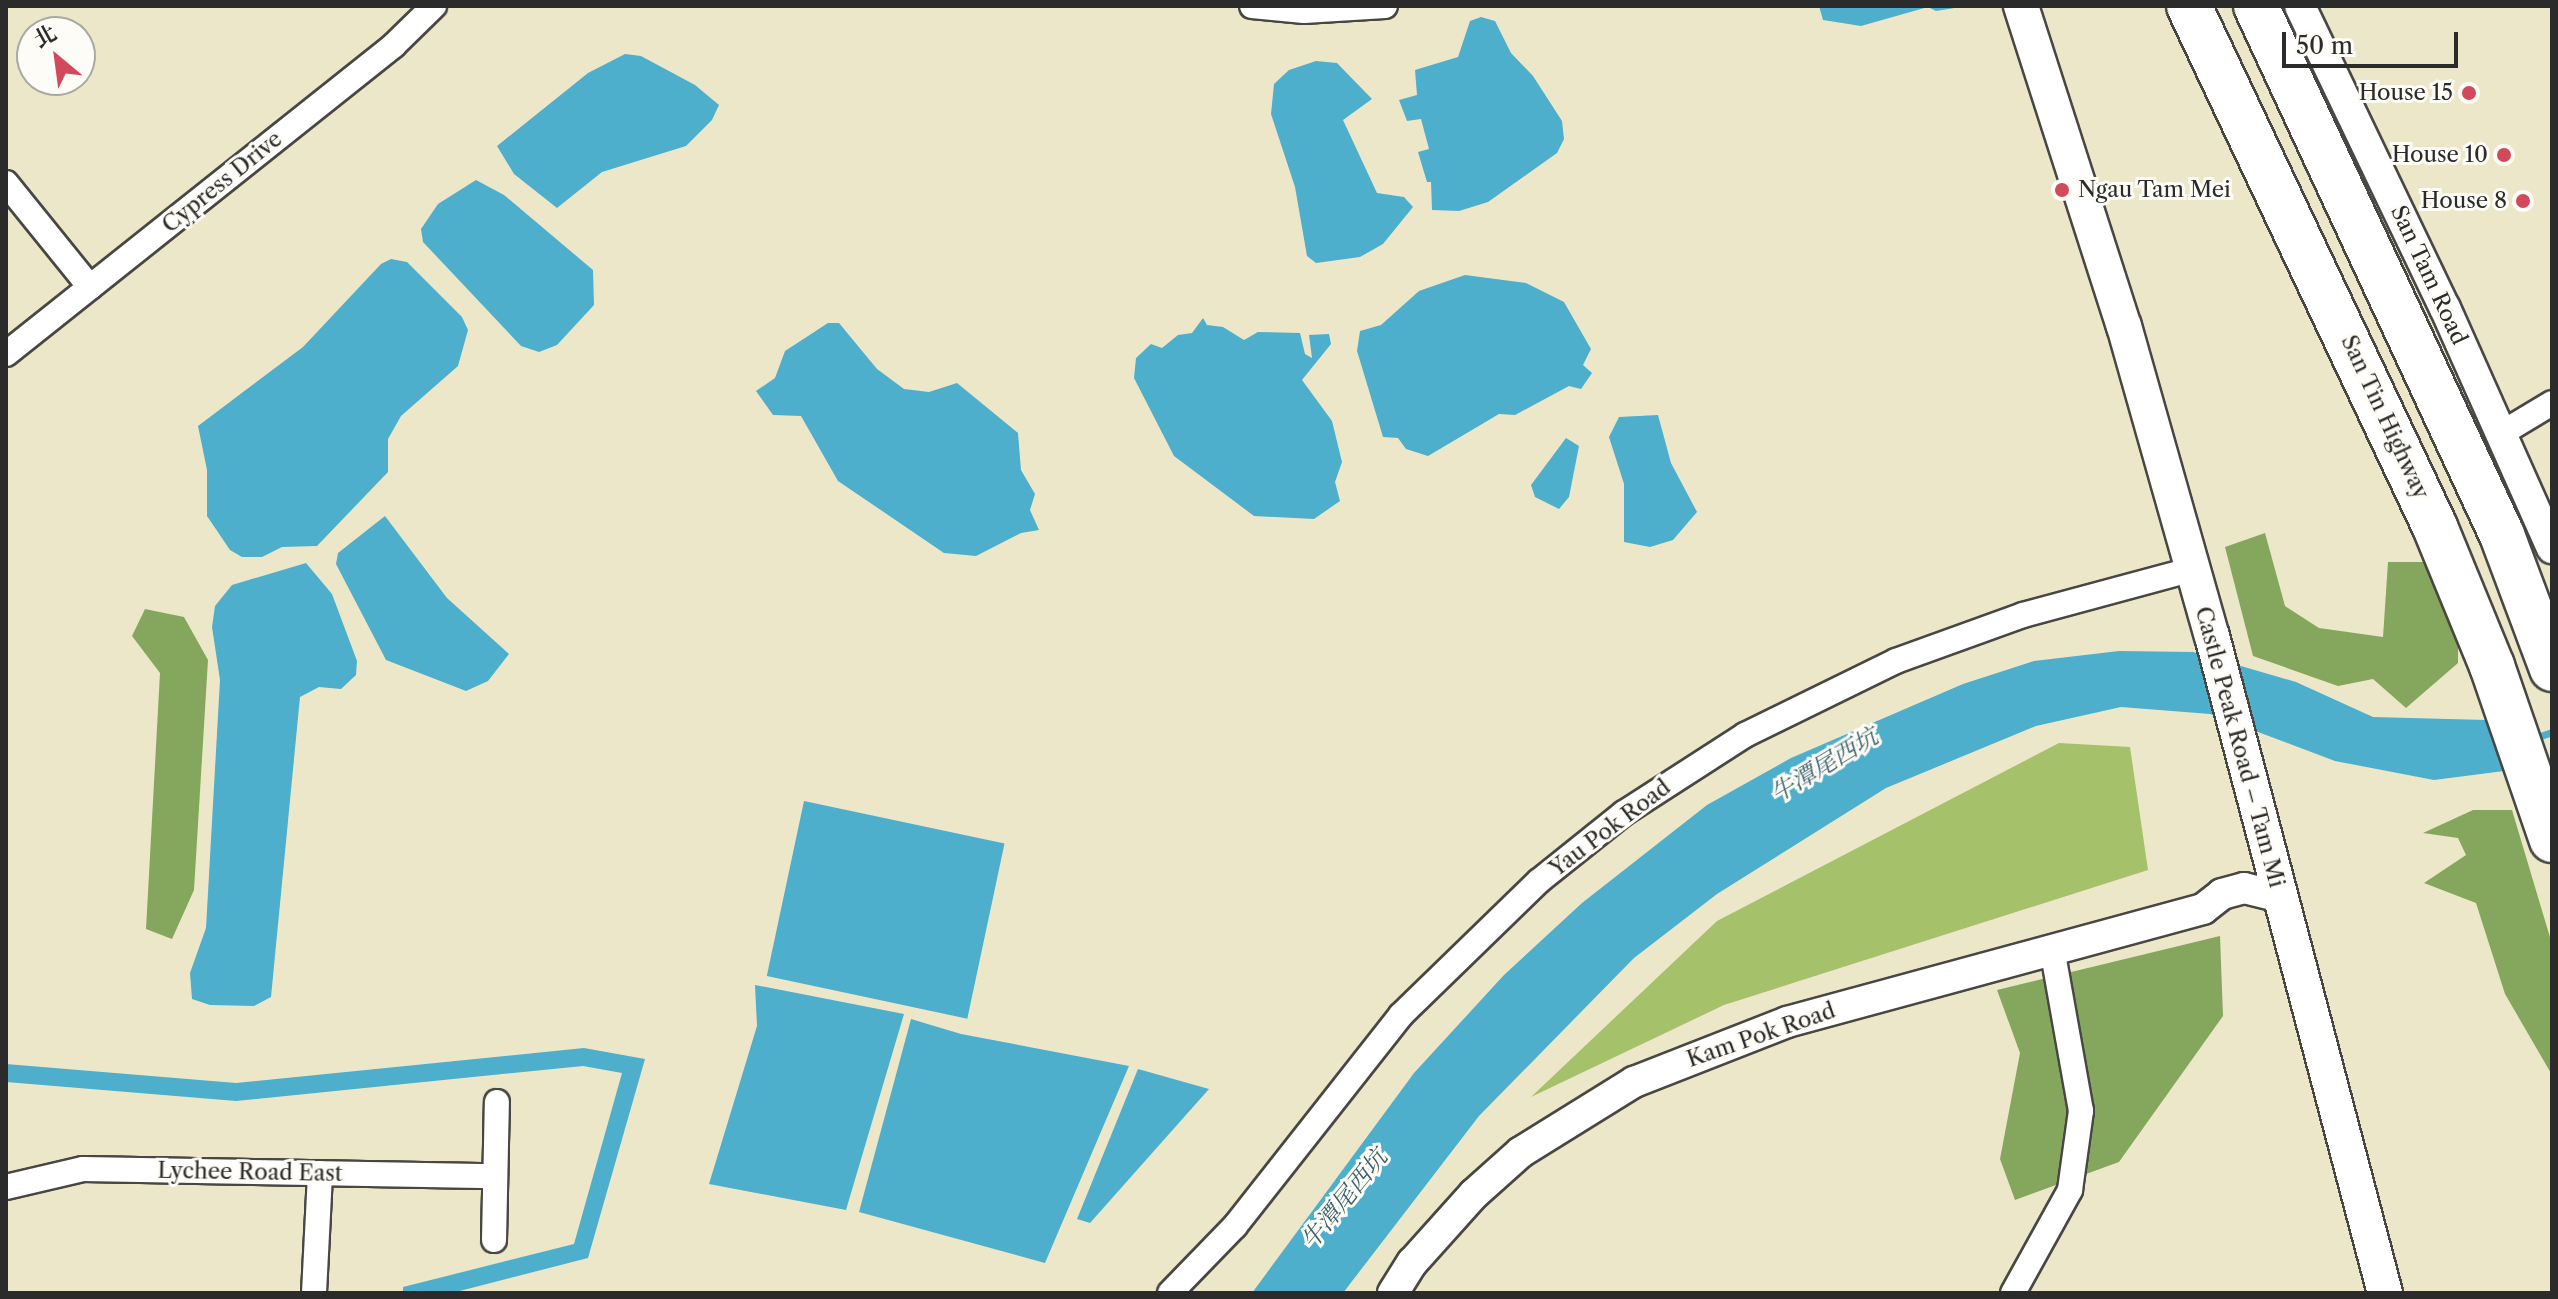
<!DOCTYPE html>
<meta charset="utf-8">
<style>
body{margin:0}
#map{position:relative;width:2558px;height:1299px;overflow:hidden;background:#ede7c9;font-family:"Libre Caslon Text","Noto Serif TC",serif}
div>[style]{position:absolute}
.green>*{inset:0;background:#a5c169}
.forest>*{inset:0;background:#84a75d}
.water>*{inset:0;background:#4dafcc;transform-origin:0 0}
.stream>*{height:7px;margin:-3.5px;padding:0 3.5px;transform-origin:3.5px;border-radius:3.5px;background:#4dafcc}
.roads{filter:drop-shadow(2px 0 #484743) drop-shadow(-2px 0 #484743) drop-shadow(0 2px #484743) drop-shadow(0 -2px #484743)}
.minor>*{height:24px;margin:-12px;padding:0 12px;transform-origin:12px;border-radius:12px;background:#fff}
.tertiary>*{height:30px;margin:-15px;padding:0 15px;transform-origin:15px;border-radius:15px;background:#fff}
.secondary>*{height:34px;margin:-17px;padding:0 17px;transform-origin:17px;border-radius:17px;background:#fff}
.motorway>*{height:44px;margin:-22px;padding:0 22px;transform-origin:22px;border-radius:22px;background:#fff}
.dots>*{width:22px;height:22px;translate:-50% -50%;box-sizing:border-box;border:4px solid #fdfcf7;border-radius:50%}
span{translate:-50% -50%;white-space:nowrap;text-align:center;line-height:1.15;-webkit-text-stroke:6px #fdfcf7;paint-order:stroke}
.poi-label{font-size:22px;color:#2b2b2b}
.right{translate:-100% -50%;text-align:right}
.left{translate:0 -50%;text-align:left}
.street-label{font-size:22px;color:#2b2b2b}
.water-label{font-size:24px;color:#39606b;font-style:italic}
.frame{position:absolute;inset:0;border:8px solid #2b2b2b;pointer-events:none}
.north{position:absolute;left:16px;top:16px;width:80px;height:80px;box-sizing:border-box;background:#fdfcf7;border:2px solid #a9a8a5;border-radius:50%;rotate:331deg;font-size:22px;font-weight:700;line-height:32px;text-align:center;color:#2b2b2b}
.north::after{content:'';display:block;margin:auto;width:28px;height:36px;background:#d1495b;clip-path:polygon(50% 0,100% 100%,50% 72%,0 100%)}
.scale{position:absolute;left:2282px;top:32px;width:176px;height:36px;box-sizing:border-box;border:4px solid #2b2b2b;border-top:0;padding-left:10px;font-size:24px;line-height:28px;white-space:nowrap;color:#2b2b2b;-webkit-text-stroke:6px #fdfcf7;paint-order:stroke}
</style>
<div id="map">
<div class="green">
<div style="clip-path:polygon(2059px 743px,2130px 747px,2148px 870px,1724px 1005px,1531px 1097px,1717px 921px)"></div>
</div>
<div class="forest">
<div style="clip-path:polygon(2265px 533px,2285px 606px,2319px 628px,2383px 637px,2388px 562px,2439px 562px,2458px 602px,2458px 663px,2406px 708px,2373px 679px,2338px 686px,2253px 656px,2225px 547px)"></div>
<div style="clip-path:polygon(145px 609px,184px 617px,208px 660px,194px 890px,172px 939px,146px 929px,160px 673px,132px 636px)"></div>
<div style="clip-path:polygon(2473px 810px,2512px 810px,2552px 944px,2552px 1075px,2505px 994px,2476px 903px,2424px 883px,2466px 855px,2458px 838px,2423px 833px)"></div>
<div style="clip-path:polygon(2220px 936px,2223px 1016px,2119px 1162px,2015px 1200px,2000px 1159px,2020px 1053px,1997px 990px)"></div>
</div>
<div class="water">
<div style="clip-path:polygon(1819px 6px,1967px 6px,1936px 11px,1928px 7px,1861px 26px,1823px 20px)"></div>
<div style="clip-path:polygon(1481px 17px,1495px 21px,1511px 53px,1533px 76px,1562px 121px,1564px 139px,1557px 153px,1488px 202px,1459px 211px,1432px 210px,1431px 182px,1427px 182px,1418px 152px,1429px 149px,1421px 119px,1407px 121px,1399px 100px,1417px 95px,1415px 70px,1458px 57px,1470px 21px)"></div>
<div style="clip-path:polygon(625px 54px,641px 56px,695px 85px,719px 105px,712px 120px,686px 146px,602px 172px,557px 208px,514px 174px,497px 146px,588px 73px)"></div>
<div style="clip-path:polygon(1316px 61px,1337px 63px,1372px 99px,1343px 120px,1377px 193px,1404px 197px,1413px 207px,1383px 244px,1360px 257px,1316px 263px,1307px 256px,1295px 187px,1271px 114px,1274px 84px,1289px 70px)"></div>
<div style="clip-path:polygon(476px 180px,504px 195px,593px 270px,594px 305px,557px 345px,539px 352px,521px 346px,423px 242px,421px 229px,438px 204px)"></div>
<div style="clip-path:polygon(391px 259px,407px 262px,462px 317px,468px 330px,458px 366px,401px 416px,388px 439px,388px 472px,317px 546px,282px 547px,262px 557px,242px 557px,230px 550px,207px 516px,207px 470px,198px 426px,303px 347px,381px 264px)"></div>
<div style="clip-path:polygon(1465px 275px,1526px 283px,1564px 302px,1591px 349px,1583px 365px,1592px 373px,1581px 389px,1569px 386px,1515px 415px,1499px 414px,1428px 456px,1406px 449px,1398px 438px,1383px 437px,1357px 351px,1360px 331px,1381px 325px,1419px 291px)"></div>
<div style="clip-path:polygon(1203px 318px,1207px 325px,1223px 327px,1244px 340px,1258px 332px,1300px 333px,1305px 354px,1312px 358px,1309px 335px,1329px 334px,1331px 344px,1302px 380px,1332px 421px,1342px 462px,1335px 482px,1340px 501px,1314px 519px,1254px 516px,1174px 456px,1134px 378px,1136px 358px,1151px 344px,1162px 348px,1178px 335px,1192px 333px)"></div>
<div style="clip-path:polygon(828px 323px,839px 323px,877px 369px,904px 389px,929px 392px,957px 383px,1018px 433px,1021px 470px,1035px 494px,1030px 510px,1039px 530px,1021px 533px,976px 556px,944px 553px,838px 481px,801px 416px,773px 415px,756px 391px,775px 378px,785px 351px)"></div>
<div style="clip-path:polygon(1658px 415px,1671px 463px,1697px 512px,1673px 540px,1650px 547px,1624px 542px,1624px 484px,1609px 437px,1619px 417px)"></div>
<div style="clip-path:polygon(1566px 438px,1579px 446px,1569px 497px,1559px 509px,1535px 497px,1531px 485px)"></div>
<div style="clip-path:polygon(385px 516px,447px 598px,509px 654px,488px 681px,466px 691px,386px 660px,336px 564px,338px 553px)"></div>
<div style="clip-path:polygon(306px 563px,332px 594px,357px 661px,356px 675px,341px 689px,319px 687px,300px 697px,271px 997px,254px 1006px,210px 1005px,192px 999px,190px 973px,206px 928px,220px 680px,212px 627px,215px 606px,232px 585px)"></div>
<div style="clip-path:polygon(2119px 651px,2193px 652px,2296px 682px,2373px 717px,2486px 720px,2504px 771px,2434px 780px,2335px 761px,2210px 714px,2121px 707px,2036px 726px,1886px 788px,1717px 894px,1634px 958px,1479px 1116px,1343px 1293px,1252px 1293px,1414px 1073px,1504px 975px,1582px 903px,1707px 805px,1791px 758px,1963px 684px,2034px 661px)"></div>
<div style="left:804px;top:801px;width:205px;height:179px;rotate:12deg"></div>
<div style="clip-path:polygon(755px 985px,904px 1014px,846px 1210px,709px 1184px,757px 1026px)"></div>
<div style="clip-path:polygon(911px 1019px,961px 1034px,1129px 1066px,1045px 1263px,859px 1212px)"></div>
<div style="clip-path:polygon(584px 1048px,645px 1059px,588px 1258px,452px 1293px,403px 1293px,403px 1287px,574px 1244px,622px 1073px,583px 1066px,236px 1101px,6px 1082px,6px 1064px,236px 1083px)"></div>
<div style="clip-path:polygon(1138px 1069px,1209px 1089px,1090px 1223px,1077px 1219px)"></div>
</div>
<div class="stream">
<div style="left:2531px;top:739px;width:22px;rotate:-18deg"></div>
</div>
<div class="roads">
<div class="minor">
<div style="left:1252px;top:6px;width:52px;rotate:5.5deg"></div>
<div style="left:1304px;top:11px;width:81px;rotate:-3.5deg"></div>
<div style="left:6px;top:183px;width:134px;rotate:51.1deg"></div>
<div style="left:6px;top:354px;width:496px;rotate:-38.5deg"></div>
<div style="left:394px;top:45px;width:56px;rotate:-44.3deg"></div>
<div style="left:2502px;top:433px;width:58px;rotate:-31deg"></div>
<div style="left:6px;top:1187px;width:79px;rotate:-13.2deg"></div>
<div style="left:83px;top:1169px;width:412px;rotate:1deg"></div>
<div style="left:494px;top:1240px;width:138px;rotate:-88.8deg"></div>
<div style="left:314px;top:1293px;width:120px;rotate:-87.1deg"></div>
<div style="left:1170px;top:1293px;width:93px;rotate:-45.9deg"></div>
<div style="left:1235px;top:1226px;width:268px;rotate:-51.8deg"></div>
<div style="left:1401px;top:1015px;width:192px;rotate:-44.2deg"></div>
<div style="left:1539px;top:881px;width:109px;rotate:-38.7deg"></div>
<div style="left:1624px;top:813px;width:144px;rotate:-32.8deg"></div>
<div style="left:1745px;top:735px;width:168px;rotate:-26.1deg"></div>
<div style="left:1896px;top:661px;width:135px;rotate:-19.9deg"></div>
<div style="left:2023px;top:615px;width:176px;rotate:-15.1deg"></div>
<div style="left:2013px;top:1293px;width:118px;rotate:-61deg"></div>
<div style="left:2070px;top:1190px;width:80px;rotate:-82.1deg"></div>
<div style="left:2081px;top:1111px;width:166px;rotate:-100.1deg"></div>
</div>
<div class="tertiary">
<div style="left:2300px;top:6px;width:335px;rotate:64.4deg"></div>
<div style="left:2445px;top:308px;width:263px;rotate:66deg"></div>
<div style="left:1393px;top:1293px;width:36px;rotate:-58deg"></div>
<div style="left:1412px;top:1263px;width:93px;rotate:-48.1deg"></div>
<div style="left:1474px;top:1194px;width:63px;rotate:-41.8deg"></div>
<div style="left:1521px;top:1152px;width:133px;rotate:-31.8deg"></div>
<div style="left:1634px;top:1082px;width:164px;rotate:-21.4deg"></div>
<div style="left:1787px;top:1022px;width:431px;rotate:-15.2deg"></div>
<div style="left:2203px;top:909px;width:24px;rotate:-38deg"></div>
<div style="left:2222px;top:894px;width:23px;rotate:-15deg"></div>
<div style="left:2244px;top:888px;width:25px;rotate:14deg"></div>
</div>
<div class="secondary">
<div style="left:2021px;top:6px;width:336px;rotate:72.2deg"></div>
<div style="left:2124px;top:326px;width:322px;rotate:74.2deg"></div>
<div style="left:2212px;top:636px;width:679px;rotate:75.25deg"></div>
</div>
<div class="motorway">
<div style="left:2189px;top:6px;width:576px;rotate:64.72deg"></div>
<div style="left:2435px;top:527px;width:150px;rotate:67.7deg"></div>
<div style="left:2492px;top:666px;width:184px;rotate:71deg"></div>
<div style="left:2256px;top:6px;width:583px;rotate:65.06deg"></div>
<div style="left:2502px;top:535px;width:143px;rotate:69.5deg"></div>
</div>
</div>
<div class="dots">
<div style="left:2469px;top:93px;background:#d1495b"></div>
<div style="left:2504px;top:155px;background:#d1495b"></div>
<div style="left:2062px;top:190px;background:#d1495b"></div>
<div style="left:2523px;top:201px;background:#d1495b"></div>
</div>
<div class="poi-label">
<span class="right" style="left:2453px;top:93px">House 15</span>
<span class="right" style="left:2488px;top:155px">House 10</span>
<span class="left" style="left:2078px;top:190px">Ngau Tam Mei</span>
<span class="right" style="left:2507px;top:201px">House 8</span>
</div>
<div class="street-label">
<span style="left:222px;top:182px;rotate:-39deg">Cypress Drive</span>
<span style="left:2429px;top:275px;rotate:65deg">San Tam Road</span>
<span style="left:2385px;top:417px;rotate:65deg">San Tin Highway</span>
<span style="left:2240px;top:747px;rotate:75deg">Castle Peak Road – Tam Mi</span>
<span style="left:1610px;top:828px;rotate:-37deg">Yau Pok Road</span>
<span style="left:1761px;top:1035px;rotate:-19deg">Kam Pok Road</span>
<span style="left:250px;top:1172px;rotate:1deg">Lychee Road East</span>
</div>
<div class="water-label">
<span style="left:1824px;top:765px;rotate:-31deg">牛潭尾西坑</span>
<span style="left:1344px;top:1199px;rotate:-51deg">牛潭尾西坑</span>
</div>
<div class="frame"></div>
<div class="north">北</div>
<div class="scale">50 m</div>
</div>
